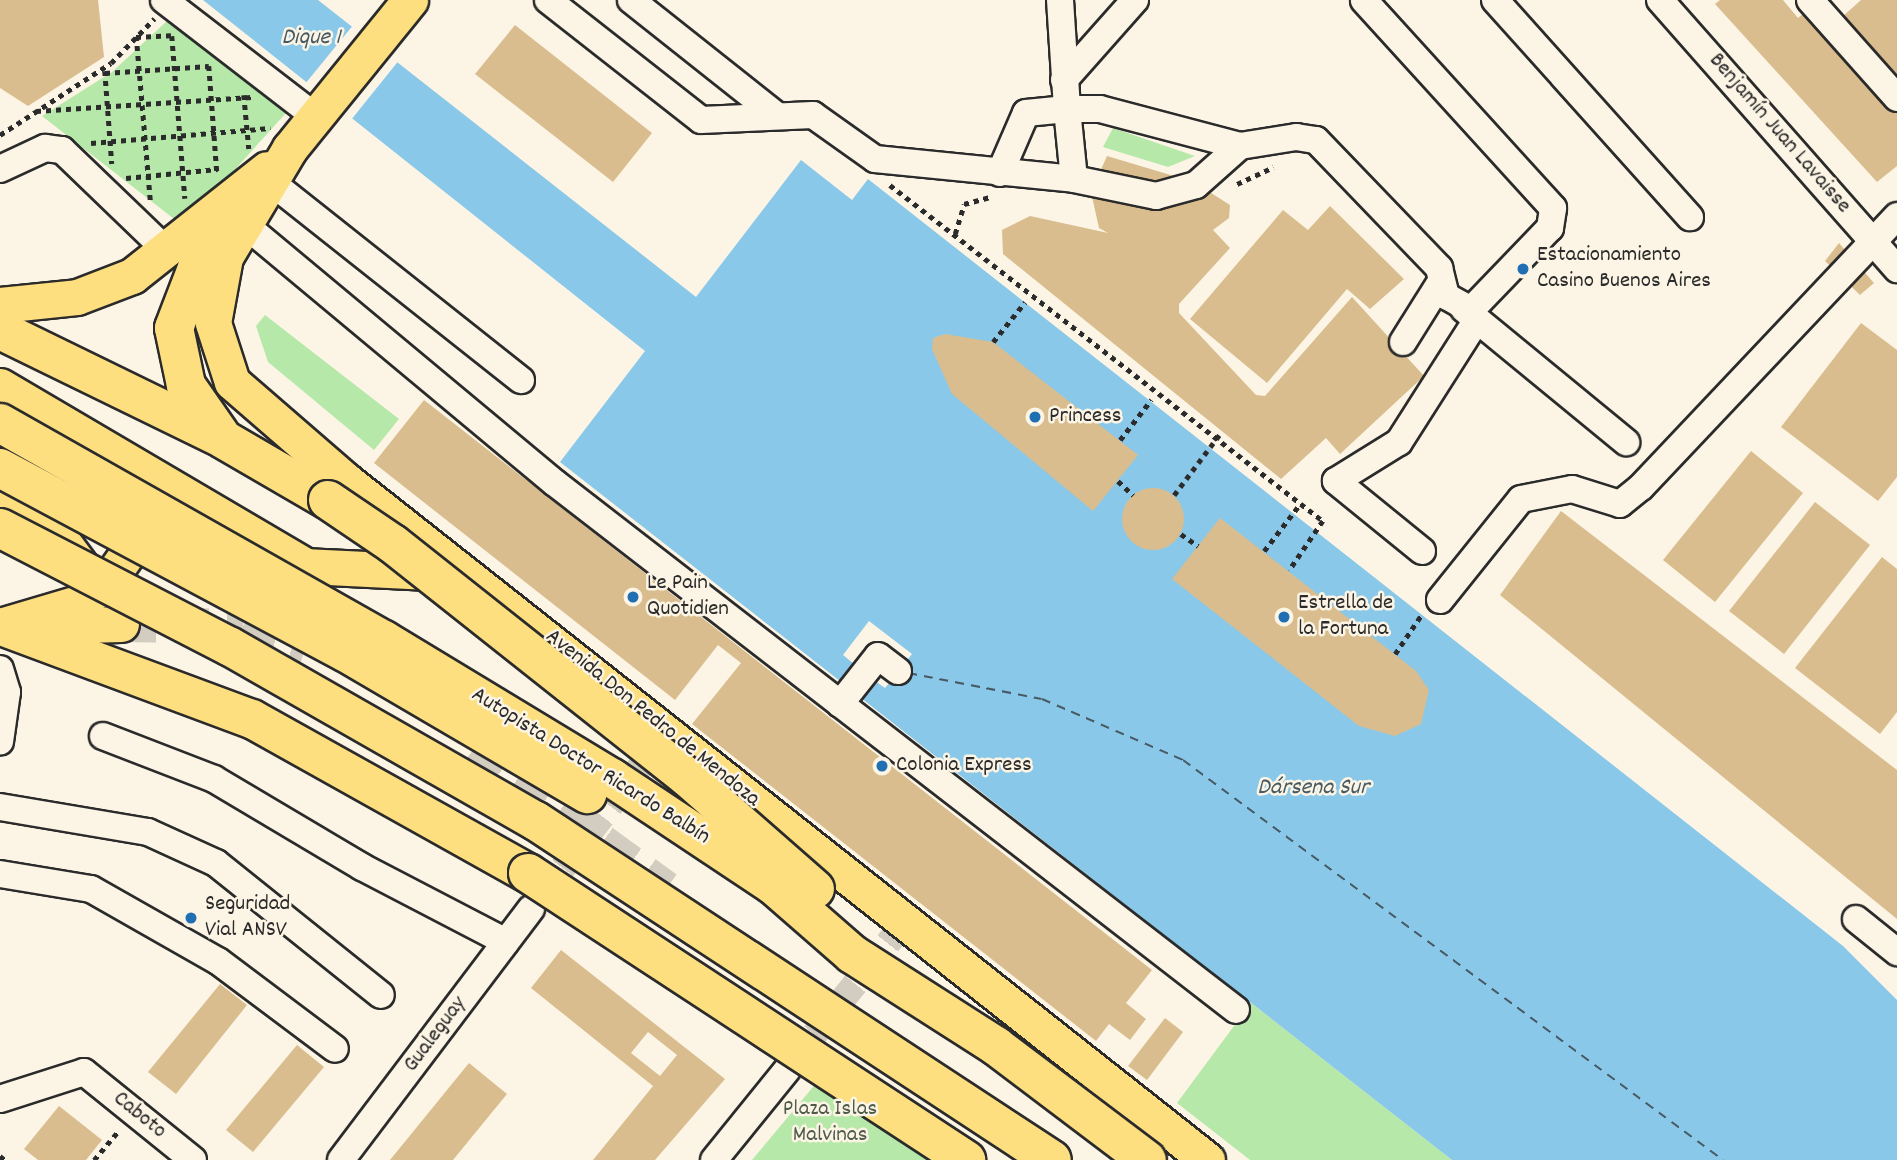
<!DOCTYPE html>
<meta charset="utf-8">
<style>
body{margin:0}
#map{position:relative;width:1897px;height:1160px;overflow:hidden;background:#fcf5e5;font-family:Dekko,sans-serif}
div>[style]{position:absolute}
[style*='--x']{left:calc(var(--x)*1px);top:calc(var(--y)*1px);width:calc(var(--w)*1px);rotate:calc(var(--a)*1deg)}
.green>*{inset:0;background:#b6e8a9}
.water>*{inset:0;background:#89c8e9}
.pier>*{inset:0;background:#fcf5e5}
.ferry>*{height:2px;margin-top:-1px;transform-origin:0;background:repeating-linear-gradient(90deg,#475a64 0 9px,transparent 0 16px)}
.building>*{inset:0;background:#d9bd8e}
.round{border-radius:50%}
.minor-tunnel>*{height:26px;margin-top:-13px;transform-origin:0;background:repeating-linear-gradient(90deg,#d2cdc0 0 26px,transparent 0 39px)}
.major-tunnel>*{height:35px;margin-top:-17.5px;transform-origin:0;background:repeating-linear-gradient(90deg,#d2cdc0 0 35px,transparent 0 53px)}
.path>*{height:4.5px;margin-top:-2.25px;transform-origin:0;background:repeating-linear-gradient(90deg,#2b2b2b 0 5px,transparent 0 10px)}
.roads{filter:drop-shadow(2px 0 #2b2b2b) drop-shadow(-2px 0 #2b2b2b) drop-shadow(0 2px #2b2b2b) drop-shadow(0 -2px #2b2b2b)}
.minor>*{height:26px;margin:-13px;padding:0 13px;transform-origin:13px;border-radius:13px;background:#fcf5e5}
.major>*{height:35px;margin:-17.5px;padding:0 17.5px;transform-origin:17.5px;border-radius:17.5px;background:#fedf80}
.highway>*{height:38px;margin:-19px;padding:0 19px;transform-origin:19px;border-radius:19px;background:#fedf80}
.path-bridge>*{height:4.5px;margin-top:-2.25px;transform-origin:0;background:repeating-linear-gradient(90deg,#2b2b2b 0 5px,transparent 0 10px)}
.bridges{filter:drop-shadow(2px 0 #2b2b2b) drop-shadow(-2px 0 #2b2b2b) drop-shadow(0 2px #2b2b2b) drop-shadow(0 -2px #2b2b2b)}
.highway-bridge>*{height:38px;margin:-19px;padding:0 19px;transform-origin:19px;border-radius:19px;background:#fedf80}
.dots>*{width:19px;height:19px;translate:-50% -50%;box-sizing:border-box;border:4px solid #fcf5e5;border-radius:50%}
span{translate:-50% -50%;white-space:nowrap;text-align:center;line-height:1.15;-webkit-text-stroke:5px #fcf5e5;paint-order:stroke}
.street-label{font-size:23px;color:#2b2b2b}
.poi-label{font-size:23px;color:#2b2b2b}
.left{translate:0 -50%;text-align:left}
.park-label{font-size:23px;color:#4e5a4a}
.water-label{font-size:24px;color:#475a64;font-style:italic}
</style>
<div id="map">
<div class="green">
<div style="clip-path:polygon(168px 20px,286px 113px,191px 218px,178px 222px,42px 116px,112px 72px)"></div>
<div style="clip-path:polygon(1113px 128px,1195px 156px,1168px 167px,1103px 147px)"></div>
<div style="clip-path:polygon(265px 315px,399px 419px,374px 450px,268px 362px,256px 326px)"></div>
<div style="clip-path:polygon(1251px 1003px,1452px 1160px,1250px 1160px,1177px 1103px)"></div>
<div style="clip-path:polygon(823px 1075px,954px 1160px,752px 1160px)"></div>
</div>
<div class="water">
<div style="clip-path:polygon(203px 0,318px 0,696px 297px,801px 160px,852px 200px,868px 179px,1843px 946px,1897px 1000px,1897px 1160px,1452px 1160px,861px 698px,875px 681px,885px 688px,912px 654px,869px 621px,843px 655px,854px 664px,840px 681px,560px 462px,645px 351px)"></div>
</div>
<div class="pier">
<div style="clip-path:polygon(354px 24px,400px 59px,351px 120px,305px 84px)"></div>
</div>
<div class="ferry">
<div style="--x:908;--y:673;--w:136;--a:11"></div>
<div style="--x:1042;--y:699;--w:154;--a:23.4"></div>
<div style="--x:1183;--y:760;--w:672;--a:36.53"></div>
</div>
<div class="building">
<div style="clip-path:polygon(0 0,98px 0,104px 57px,28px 106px,0 88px)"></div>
<div style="clip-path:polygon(1720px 0,1783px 0,1798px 18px,1813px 5px,1897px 101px,1897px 166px,1877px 182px,1715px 4px)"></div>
<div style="clip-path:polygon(1861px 0,1897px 0,1897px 79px,1842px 17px)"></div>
<div style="clip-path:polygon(515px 25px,652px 133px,613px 182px,475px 74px)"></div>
<div style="clip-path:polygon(1107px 156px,1194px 182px,1230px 205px,1229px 218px,1213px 230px,1230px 248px,1179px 304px,1179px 313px,1256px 395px,1265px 396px,1352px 297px,1424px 376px,1340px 454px,1326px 438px,1281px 479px,1003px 254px,1002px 230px,1030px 216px,1108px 233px,1099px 228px,1091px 192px)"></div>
<div style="clip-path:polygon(1330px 206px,1404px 279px,1370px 309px,1347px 289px,1267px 383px,1190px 319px,1283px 210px,1308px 230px)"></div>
<div style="clip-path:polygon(1839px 243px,1874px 283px,1860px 295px,1825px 261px)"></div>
<div style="clip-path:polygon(1861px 323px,1897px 350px,1897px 477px,1878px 501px,1781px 427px)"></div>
<div style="clip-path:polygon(945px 334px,993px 342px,1138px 455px,1093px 511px,952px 394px,932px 349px,933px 338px)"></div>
<div style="clip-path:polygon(424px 400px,1152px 970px,1126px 1003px,1146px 1019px,1130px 1040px,1109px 1024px,1096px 1041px,692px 724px,741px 663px,718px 645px,675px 700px,374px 463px)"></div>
<div style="clip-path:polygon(1751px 451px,1803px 493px,1715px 602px,1663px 560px)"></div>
<div class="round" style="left:1122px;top:488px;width:62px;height:62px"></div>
<div style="clip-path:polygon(1815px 502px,1870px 545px,1784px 654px,1729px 611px)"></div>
<div style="clip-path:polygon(1561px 511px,1897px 770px,1897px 919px,1500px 595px)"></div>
<div style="clip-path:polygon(1220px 518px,1416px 671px,1429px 690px,1421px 724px,1395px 736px,1359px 726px,1172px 579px)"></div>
<div style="clip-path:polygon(1882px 557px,1897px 569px,1897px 712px,1880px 734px,1795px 668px)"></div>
<div style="clip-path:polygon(evenodd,561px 950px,725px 1079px,655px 1160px,593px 1160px,653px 1086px,531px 988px,561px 950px,648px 1032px,677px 1055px,660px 1076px,631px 1053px,648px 1032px)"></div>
<div style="clip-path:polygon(220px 984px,247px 1005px,176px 1094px,148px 1072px)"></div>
<div style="clip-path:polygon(1165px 1018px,1183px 1032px,1147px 1080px,1128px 1066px)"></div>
<div style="clip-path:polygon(297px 1045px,324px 1067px,253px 1152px,226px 1130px)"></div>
<div style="clip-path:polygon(469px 1063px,507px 1094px,453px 1160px,390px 1160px)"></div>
<div style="clip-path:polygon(59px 1106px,102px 1140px,86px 1160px,38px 1160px,24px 1149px)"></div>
</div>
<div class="minor-tunnel">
<div style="--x:539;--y:899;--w:203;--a:-52.6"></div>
<div style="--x:790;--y:1065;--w:184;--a:-51.2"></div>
</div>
<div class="major-tunnel">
<div style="--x:121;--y:624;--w:122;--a:0.9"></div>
<div style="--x:243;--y:626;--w:66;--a:18.4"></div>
<div style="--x:474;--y:748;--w:238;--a:36.1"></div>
</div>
<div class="path">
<div style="--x:172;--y:36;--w:163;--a:85.4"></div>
<div style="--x:209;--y:66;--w:106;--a:85.7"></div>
<div style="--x:105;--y:71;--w:93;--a:85.7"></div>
<div style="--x:105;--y:73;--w:104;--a:-3.9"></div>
<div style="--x:244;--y:95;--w:54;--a:84.7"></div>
<div style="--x:36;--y:111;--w:216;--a:-3.7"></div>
<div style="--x:0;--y:135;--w:132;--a:-33"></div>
<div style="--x:111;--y:63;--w:62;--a:-45.7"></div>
<div style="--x:91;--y:143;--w:180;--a:-4.8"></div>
<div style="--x:126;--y:178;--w:92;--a:-5.6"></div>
<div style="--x:1237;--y:184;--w:40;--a:-25"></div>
<div style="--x:890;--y:185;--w:548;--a:37.81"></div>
<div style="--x:1323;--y:521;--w:60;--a:124.2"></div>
<div style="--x:150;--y:200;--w:164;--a:-94.9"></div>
<div style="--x:136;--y:37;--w:35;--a:-3"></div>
<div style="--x:955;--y:234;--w:31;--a:-73"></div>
<div style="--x:964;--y:204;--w:28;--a:-15"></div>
<div style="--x:993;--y:342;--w:51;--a:-51.3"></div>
<div style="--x:1120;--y:440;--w:51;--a:-52.2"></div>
<div style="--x:1118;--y:481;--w:21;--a:43"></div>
<div style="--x:1181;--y:534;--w:21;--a:35"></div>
<div style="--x:1264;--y:551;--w:59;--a:-52.5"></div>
<div style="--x:1395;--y:654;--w:48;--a:-56"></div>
<div style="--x:0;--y:1156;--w:6;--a:39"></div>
<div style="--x:94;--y:1160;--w:39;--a:-50"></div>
</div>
<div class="roads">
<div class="minor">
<div style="--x:164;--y:0;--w:192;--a:37.6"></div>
<div style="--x:548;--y:0;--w:194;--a:38.1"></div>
<div style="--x:701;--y:120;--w:112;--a:-2.6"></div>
<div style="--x:813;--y:115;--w:76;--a:35.4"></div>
<div style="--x:875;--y:159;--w:200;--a:5.7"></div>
<div style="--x:631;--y:0;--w:184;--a:38.4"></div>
<div style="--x:1060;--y:0;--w:109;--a:86.3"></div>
<div style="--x:1067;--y:109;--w:33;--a:0"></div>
<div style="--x:1100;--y:109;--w:145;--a:14.8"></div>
<div style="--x:1240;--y:146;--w:57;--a:-9.1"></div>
<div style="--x:1296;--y:137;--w:20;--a:9"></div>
<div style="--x:1316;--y:140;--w:178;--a:46.1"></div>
<div style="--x:1439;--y:268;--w:29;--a:76"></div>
<div style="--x:1446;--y:296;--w:29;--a:29"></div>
<div style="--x:1471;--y:310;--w:114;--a:-46.1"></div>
<div style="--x:1550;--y:228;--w:20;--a:-81"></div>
<div style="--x:1553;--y:208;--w:281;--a:-132.3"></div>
<div style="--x:1495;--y:0;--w:292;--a:48.1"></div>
<div style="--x:1660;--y:0;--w:359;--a:48.6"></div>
<div style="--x:1810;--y:0;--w:131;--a:48.4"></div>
<div style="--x:1064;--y:80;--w:107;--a:-48.4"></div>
<div style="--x:0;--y:169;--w:50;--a:-25"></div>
<div style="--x:45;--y:148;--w:17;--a:7"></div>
<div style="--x:62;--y:150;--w:147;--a:43.9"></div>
<div style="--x:1000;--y:173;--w:65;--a:-66.6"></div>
<div style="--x:1026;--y:113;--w:41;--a:-5.6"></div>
<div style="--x:1067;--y:109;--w:70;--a:84.3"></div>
<div style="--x:1074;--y:179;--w:84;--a:11.7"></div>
<div style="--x:1156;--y:196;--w:41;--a:-15.4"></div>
<div style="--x:1196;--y:185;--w:59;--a:-41.6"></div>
<div style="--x:271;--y:182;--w:319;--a:38.4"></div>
<div style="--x:244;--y:224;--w:405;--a:39.8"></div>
<div style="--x:555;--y:483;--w:861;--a:37.73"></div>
<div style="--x:1464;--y:309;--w:210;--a:39.4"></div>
<div style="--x:1403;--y:342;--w:70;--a:-57.9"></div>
<div style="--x:1422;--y:551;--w:111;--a:-140.9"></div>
<div style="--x:1336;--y:481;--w:74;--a:-31.8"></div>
<div style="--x:1399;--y:442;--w:143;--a:-57.5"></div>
<div style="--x:1440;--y:600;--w:129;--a:-51.3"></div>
<div style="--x:1521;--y:499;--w:52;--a:-11.1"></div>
<div style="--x:1572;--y:489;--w:50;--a:17.4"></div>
<div style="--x:1620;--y:504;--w:27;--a:-39"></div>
<div style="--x:1641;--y:487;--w:373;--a:-46.6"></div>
<div style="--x:0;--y:669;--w:24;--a:73"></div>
<div style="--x:7;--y:692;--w:50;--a:98"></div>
<div style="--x:840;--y:704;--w:61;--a:-51.6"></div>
<div style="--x:878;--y:656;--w:25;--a:37"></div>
<div style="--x:103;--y:736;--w:119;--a:21.2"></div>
<div style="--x:214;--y:779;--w:172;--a:30.7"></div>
<div style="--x:362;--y:867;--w:162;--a:27.5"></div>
<div style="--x:0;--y:807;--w:150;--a:9.6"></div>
<div style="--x:148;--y:832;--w:75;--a:24.5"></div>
<div style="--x:216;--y:863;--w:211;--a:38.7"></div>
<div style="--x:0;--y:874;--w:92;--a:9.4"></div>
<div style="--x:91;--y:889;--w:146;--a:29.6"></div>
<div style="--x:218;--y:961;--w:146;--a:36.9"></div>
<div style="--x:1856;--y:919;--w:53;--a:38.8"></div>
<div style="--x:0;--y:1099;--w:88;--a:-17.8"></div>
<div style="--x:84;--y:1072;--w:140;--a:38.9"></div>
<div style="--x:341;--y:1160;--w:315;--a:-52.9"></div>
<div style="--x:714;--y:1160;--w:116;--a:-51"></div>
</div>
<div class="major">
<div style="--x:410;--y:0;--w:191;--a:129"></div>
<div style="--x:290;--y:148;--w:127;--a:120.8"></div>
<div style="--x:225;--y:257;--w:67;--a:100.3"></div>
<div style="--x:213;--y:323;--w:62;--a:72.1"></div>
<div style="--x:232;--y:382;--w:150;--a:40.9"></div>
<div style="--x:345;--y:480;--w:1098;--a:38.27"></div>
<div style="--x:0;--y:305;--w:77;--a:-5.9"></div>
<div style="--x:77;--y:297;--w:59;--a:-20.9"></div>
<div style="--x:132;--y:276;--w:172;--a:-38.4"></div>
<div style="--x:0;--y:386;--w:354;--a:30.5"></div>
<div style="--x:305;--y:566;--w:142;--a:2.8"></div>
<div style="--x:0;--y:626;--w:81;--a:-16.4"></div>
<div style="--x:78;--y:603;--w:34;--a:-34"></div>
<div style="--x:106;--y:584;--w:40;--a:-55.1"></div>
<div style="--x:129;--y:551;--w:40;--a:-78"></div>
<div style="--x:42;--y:626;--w:79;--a:-1.5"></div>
</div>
<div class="highway">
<div style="--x:0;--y:330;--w:248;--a:26"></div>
<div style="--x:223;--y:439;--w:121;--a:30.2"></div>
<div style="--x:220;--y:434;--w:60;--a:-124.8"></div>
<div style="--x:186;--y:385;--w:58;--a:-101.9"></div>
<div style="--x:174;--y:328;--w:64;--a:-69"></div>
<div style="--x:197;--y:268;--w:64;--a:-43.1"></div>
<div style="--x:0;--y:506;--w:63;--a:27.4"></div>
<div style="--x:56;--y:535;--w:44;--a:53.4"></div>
<div style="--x:4;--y:627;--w:265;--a:20.4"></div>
<div style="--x:252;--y:719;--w:316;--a:29.2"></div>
</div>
</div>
<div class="path-bridge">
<div style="--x:1174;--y:495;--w:80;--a:-53.1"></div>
</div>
<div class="bridges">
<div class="highway-bridge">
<div style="--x:0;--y:423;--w:441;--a:29.5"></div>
<div style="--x:384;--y:640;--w:267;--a:31.2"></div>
<div style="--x:612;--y:778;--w:193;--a:33.6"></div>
<div style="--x:773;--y:885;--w:105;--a:41.1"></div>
<div style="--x:852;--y:954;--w:171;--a:32.6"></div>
<div style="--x:996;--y:1046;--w:189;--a:37.1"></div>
<div style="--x:0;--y:468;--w:391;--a:28.1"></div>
<div style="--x:345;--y:652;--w:281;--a:30.4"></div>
<div style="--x:328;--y:500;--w:78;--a:34.1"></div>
<div style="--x:393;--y:544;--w:375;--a:38.4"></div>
<div style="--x:687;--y:777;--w:170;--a:41.2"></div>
<div style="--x:0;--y:528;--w:258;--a:27.3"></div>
<div style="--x:229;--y:646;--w:353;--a:29.7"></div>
<div style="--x:536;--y:821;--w:617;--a:33.3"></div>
<div style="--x:528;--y:873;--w:524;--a:33.23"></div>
</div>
</div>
<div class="dots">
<div style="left:1523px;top:269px;background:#1f6fb2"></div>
<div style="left:1035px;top:417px;background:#1f6fb2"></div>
<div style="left:633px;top:597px;background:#1f6fb2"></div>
<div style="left:1284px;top:617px;background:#1f6fb2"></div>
<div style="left:882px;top:766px;background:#1f6fb2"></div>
<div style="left:191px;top:918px;background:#1f6fb2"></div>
</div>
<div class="street-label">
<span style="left:1779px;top:134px;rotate:49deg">Benjamín Juan Lavaisse</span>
<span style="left:652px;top:719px;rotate:39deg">Avenida Don Pedro de Mendoza</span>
<span style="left:590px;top:767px;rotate:32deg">Autopista Doctor Ricardo Balbín</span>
<span style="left:436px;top:1035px;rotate:-53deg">Gualeguay</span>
<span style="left:139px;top:1116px;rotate:39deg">Caboto</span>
</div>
<div class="poi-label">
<span class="left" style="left:1537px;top:269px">Estacionamiento<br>Casino Buenos Aires</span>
<span class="left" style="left:1049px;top:417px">Princess</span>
<span class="left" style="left:647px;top:597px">Le Pain<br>Quotidien</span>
<span class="left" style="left:1298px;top:617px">Estrella de<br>la Fortuna</span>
<span class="left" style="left:896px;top:766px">Colonia Express</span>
<span class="left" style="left:205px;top:918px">Seguridad<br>Vial ANSV</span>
</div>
<div class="park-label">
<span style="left:830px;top:1123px">Plaza Islas<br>Malvinas</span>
</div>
<div class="water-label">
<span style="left:311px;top:39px">Dique 1</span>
<span style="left:1313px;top:789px">Dársena Sur</span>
</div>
</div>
